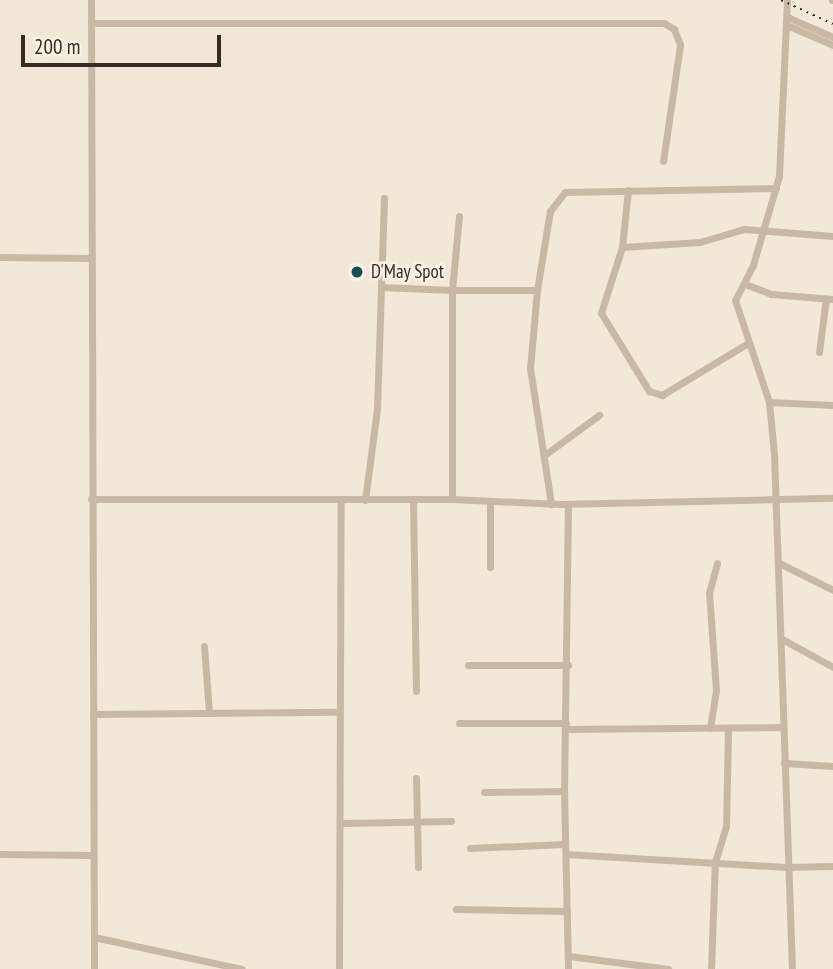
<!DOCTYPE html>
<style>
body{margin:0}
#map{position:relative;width:833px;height:969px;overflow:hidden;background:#f1e8d8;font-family:"PT Sans Narrow",sans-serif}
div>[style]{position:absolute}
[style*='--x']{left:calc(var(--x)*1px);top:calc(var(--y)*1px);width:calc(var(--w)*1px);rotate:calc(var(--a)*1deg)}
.minor>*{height:7px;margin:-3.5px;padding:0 3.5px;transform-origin:3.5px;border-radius:3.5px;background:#c9b9a4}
.rail>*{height:2px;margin-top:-1px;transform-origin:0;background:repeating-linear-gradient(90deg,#352c26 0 2px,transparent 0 7px)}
.dots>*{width:19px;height:19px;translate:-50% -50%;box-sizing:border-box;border:4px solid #f9f2e4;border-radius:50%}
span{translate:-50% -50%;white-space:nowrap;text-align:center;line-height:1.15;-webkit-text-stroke:5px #f9f2e4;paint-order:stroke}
.poi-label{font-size:19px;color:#352c26}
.left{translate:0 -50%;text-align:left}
.scale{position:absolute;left:21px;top:35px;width:200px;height:32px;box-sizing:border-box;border:4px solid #352c26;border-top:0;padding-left:9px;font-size:21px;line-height:24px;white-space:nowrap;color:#352c26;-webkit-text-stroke:5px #f9f2e4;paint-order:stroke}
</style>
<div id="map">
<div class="minor">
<div style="--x:91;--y:0;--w:969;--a:89.82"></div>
<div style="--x:787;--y:0;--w:176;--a:92.6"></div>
<div style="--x:779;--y:176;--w:93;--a:106.3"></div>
<div style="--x:753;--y:265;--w:39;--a:117"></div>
<div style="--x:735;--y:300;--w:108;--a:71.6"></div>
<div style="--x:769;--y:402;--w:52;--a:84.5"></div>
<div style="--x:774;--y:454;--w:515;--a:88"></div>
<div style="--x:832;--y:0;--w:1;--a:0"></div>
<div style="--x:787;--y:17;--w:50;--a:23.5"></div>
<div style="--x:91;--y:23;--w:573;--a:0"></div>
<div style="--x:664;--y:23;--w:12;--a:31"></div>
<div style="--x:674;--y:29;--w:17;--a:69"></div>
<div style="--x:680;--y:45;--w:117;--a:98.3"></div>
<div style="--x:789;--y:26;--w:48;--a:23.4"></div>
<div style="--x:628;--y:190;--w:57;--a:96"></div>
<div style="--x:622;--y:247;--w:69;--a:107.7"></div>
<div style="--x:601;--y:313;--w:92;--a:58.4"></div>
<div style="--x:649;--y:391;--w:14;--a:17"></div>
<div style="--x:662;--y:395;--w:100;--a:-31.2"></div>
<div style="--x:459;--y:216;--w:74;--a:95.4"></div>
<div style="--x:452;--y:290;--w:85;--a:0"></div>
<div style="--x:537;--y:290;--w:78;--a:95.1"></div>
<div style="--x:530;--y:368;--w:138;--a:81.2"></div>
<div style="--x:622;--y:247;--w:78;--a:-3.7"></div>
<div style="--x:700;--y:242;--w:46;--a:-16.5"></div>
<div style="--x:744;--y:229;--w:89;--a:4.5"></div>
<div style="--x:0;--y:257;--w:90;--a:0.6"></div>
<div style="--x:745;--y:284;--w:28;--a:21"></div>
<div style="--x:771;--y:294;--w:62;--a:4.6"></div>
<div style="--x:381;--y:287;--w:71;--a:2.4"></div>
<div style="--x:452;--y:290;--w:209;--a:90"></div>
<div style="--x:537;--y:290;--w:80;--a:-80.7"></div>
<div style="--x:550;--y:211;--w:24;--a:-52"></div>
<div style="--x:565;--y:192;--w:211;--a:-1.1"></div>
<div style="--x:819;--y:352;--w:54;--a:-82.6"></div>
<div style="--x:769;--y:402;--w:64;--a:2.7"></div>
<div style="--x:546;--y:454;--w:66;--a:-36.3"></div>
<div style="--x:91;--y:499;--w:361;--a:0"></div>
<div style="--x:452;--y:499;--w:108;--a:2.7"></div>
<div style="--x:560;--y:504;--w:273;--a:-1.3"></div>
<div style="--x:365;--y:500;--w:92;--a:-82.5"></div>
<div style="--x:377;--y:409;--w:211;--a:-88.1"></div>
<div style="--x:413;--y:500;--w:191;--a:89.1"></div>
<div style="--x:568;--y:504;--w:287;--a:90.8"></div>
<div style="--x:564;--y:791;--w:178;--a:88.7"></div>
<div style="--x:781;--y:564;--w:58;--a:26.6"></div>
<div style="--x:490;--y:567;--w:65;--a:-90"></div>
<div style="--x:782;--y:639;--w:58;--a:28.8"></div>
<div style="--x:204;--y:646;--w:67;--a:85.7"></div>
<div style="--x:468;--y:665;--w:100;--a:0"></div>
<div style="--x:93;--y:714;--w:244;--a:-0.5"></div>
<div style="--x:459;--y:723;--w:107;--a:0"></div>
<div style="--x:710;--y:728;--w:38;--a:-81"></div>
<div style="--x:716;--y:690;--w:97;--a:-94.1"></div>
<div style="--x:709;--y:593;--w:31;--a:-75"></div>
<div style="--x:566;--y:729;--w:217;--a:-0.5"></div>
<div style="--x:784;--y:763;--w:49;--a:3.5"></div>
<div style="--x:416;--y:778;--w:89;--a:88.7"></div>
<div style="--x:484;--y:792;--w:80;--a:-0.7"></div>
<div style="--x:342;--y:823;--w:109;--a:-1.1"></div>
<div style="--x:470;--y:848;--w:95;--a:-2.4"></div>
<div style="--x:0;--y:854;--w:93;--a:0.6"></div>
<div style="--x:566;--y:854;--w:221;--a:3.4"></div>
<div style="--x:787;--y:867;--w:46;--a:-1.2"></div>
<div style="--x:456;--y:909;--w:111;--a:1"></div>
<div style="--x:94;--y:937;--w:151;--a:12.2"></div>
<div style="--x:569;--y:956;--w:100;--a:7.5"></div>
<div style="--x:339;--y:969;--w:469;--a:-89.8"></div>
<div style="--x:711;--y:969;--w:107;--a:-87.9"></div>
<div style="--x:715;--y:862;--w:37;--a:-73"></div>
<div style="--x:726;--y:827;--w:99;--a:-88.8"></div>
</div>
<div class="rail">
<div style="--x:781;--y:0;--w:57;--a:24.8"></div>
</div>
<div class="dots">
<div style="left:357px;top:272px;background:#1b4c56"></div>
</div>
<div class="poi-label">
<span class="left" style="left:371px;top:272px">D'May Spot</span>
</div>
<div class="scale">200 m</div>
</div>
